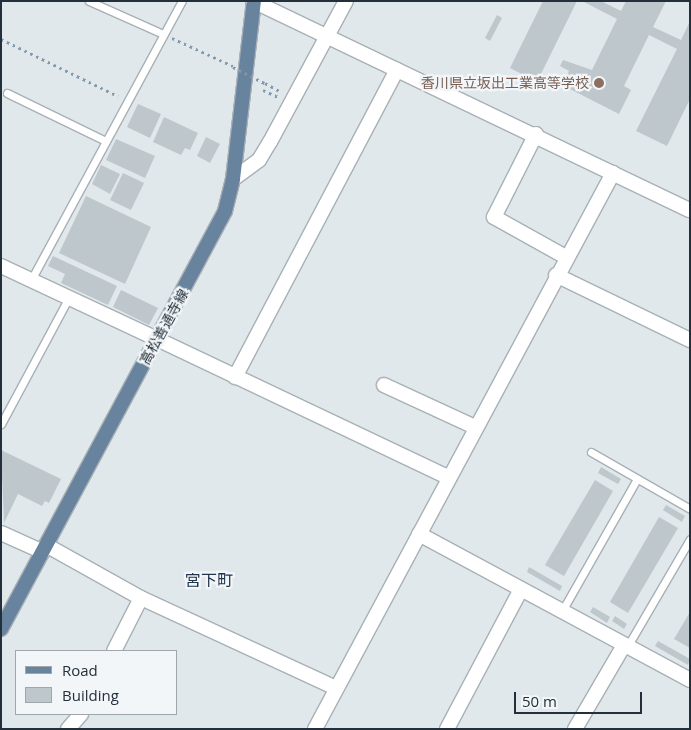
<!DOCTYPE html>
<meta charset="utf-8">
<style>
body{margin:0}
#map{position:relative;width:691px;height:730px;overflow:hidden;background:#e1e8eb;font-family:"Open Sans","Noto Sans JP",sans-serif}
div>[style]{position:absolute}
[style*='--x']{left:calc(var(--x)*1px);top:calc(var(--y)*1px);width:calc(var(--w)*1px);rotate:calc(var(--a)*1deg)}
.building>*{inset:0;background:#bec7cc}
.path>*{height:3px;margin-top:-1.5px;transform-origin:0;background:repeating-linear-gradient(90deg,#839aad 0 2.5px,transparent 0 6.5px)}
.roads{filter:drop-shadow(1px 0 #a8b0b6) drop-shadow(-1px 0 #a8b0b6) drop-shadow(0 1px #a8b0b6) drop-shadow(0 -1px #a8b0b6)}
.service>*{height:7px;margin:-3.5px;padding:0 3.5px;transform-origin:3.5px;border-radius:3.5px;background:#fff}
.minor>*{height:14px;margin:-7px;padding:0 7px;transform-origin:7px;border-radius:7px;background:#fff}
.tertiary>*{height:14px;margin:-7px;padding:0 7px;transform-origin:7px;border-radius:7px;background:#fff}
.primary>*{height:14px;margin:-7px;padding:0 7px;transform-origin:7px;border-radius:7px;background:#68839e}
.path-bridge>*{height:3px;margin-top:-1.5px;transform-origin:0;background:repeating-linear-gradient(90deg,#839aad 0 2.5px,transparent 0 6.5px)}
.dots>*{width:14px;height:14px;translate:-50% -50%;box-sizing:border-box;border:2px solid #f2f6f8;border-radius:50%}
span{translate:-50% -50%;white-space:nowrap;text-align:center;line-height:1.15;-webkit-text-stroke:4.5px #f2f6f8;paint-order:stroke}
.education-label{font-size:14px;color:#785e54}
.right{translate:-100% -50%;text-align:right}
.street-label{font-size:14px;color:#232f3b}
.quarter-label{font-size:16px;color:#20354c}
.frame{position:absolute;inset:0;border:2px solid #232f3b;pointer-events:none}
.legend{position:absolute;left:15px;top:650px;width:162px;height:65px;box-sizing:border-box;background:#f2f6f8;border:1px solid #9fa6ac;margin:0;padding:6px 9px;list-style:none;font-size:15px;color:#232f3b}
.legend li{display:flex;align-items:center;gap:10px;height:25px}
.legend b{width:25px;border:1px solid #9fa6ac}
.scale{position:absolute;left:514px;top:692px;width:128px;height:22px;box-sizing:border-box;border:2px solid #232f3b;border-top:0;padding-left:6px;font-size:15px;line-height:18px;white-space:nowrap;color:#232f3b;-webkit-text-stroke:4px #f2f6f8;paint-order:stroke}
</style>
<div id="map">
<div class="building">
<div style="clip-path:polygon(543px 1px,577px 1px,537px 82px,510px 68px)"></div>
<div style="clip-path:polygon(582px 1px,601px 1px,621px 11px,626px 1px,666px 1px,653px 27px,681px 40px,690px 21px,690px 99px,667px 146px,636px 131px,677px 49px,649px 35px,624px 86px,631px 90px,619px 114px,562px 85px,569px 71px,560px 66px,563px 60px,592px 70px,617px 19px)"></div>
<div style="clip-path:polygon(497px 15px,502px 18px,490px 41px,485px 38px)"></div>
<div style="clip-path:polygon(138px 104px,161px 114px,150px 138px,127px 127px)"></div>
<div style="clip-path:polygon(164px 117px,198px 133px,190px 150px,185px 148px,181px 155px,153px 142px)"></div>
<div style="clip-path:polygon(206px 137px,220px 144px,210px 163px,197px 156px)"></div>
<div style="clip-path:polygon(116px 139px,155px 156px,145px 178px,106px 160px)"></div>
<div style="clip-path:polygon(101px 165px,120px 174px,110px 194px,92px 184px)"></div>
<div style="clip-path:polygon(123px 173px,144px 183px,131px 210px,110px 200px)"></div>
<div style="clip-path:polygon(86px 196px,151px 227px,125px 284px,59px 253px)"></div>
<div style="clip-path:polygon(53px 256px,117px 286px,108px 305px,61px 283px,65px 274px,48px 266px)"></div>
<div style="clip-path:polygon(121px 290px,158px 308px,149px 325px,113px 307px)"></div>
<div style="clip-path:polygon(1px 450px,61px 479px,49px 503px,45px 501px,42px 506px,18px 494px,4px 523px)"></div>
<div style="clip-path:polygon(601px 467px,621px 479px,618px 484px,598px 473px)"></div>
<div style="clip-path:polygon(595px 480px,613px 491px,564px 576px,545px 565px)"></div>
<div style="clip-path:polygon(666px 505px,685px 516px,682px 522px,663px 510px)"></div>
<div style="clip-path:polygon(659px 517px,678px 528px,628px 613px,610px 602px)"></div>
<div style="clip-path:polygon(529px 567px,562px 586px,560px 591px,527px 572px)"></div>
<div style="clip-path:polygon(593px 607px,610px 617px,607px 623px,590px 612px)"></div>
<div style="clip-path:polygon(690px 612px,690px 648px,674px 639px)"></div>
<div style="clip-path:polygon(615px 616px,627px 624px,624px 629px,612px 621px)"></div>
<div style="clip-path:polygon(658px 641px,690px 659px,688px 665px,655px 646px)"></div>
</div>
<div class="path">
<div style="--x:172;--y:38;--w:67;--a:24.7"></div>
<div style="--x:1;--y:39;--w:130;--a:26"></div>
<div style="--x:265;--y:83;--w:18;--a:29"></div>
<div style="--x:263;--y:90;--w:17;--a:25"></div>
</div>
<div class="roads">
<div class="service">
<div style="--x:89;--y:1;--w:81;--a:24"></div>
<div style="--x:7;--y:93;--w:110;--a:25.9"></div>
<div style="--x:31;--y:280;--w:317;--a:-61.6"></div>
<div style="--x:1;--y:424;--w:144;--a:-61.8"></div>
<div style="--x:591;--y:452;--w:114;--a:29.9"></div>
<div style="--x:562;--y:611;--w:152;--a:-60.4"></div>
<div style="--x:627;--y:647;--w:125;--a:-59.7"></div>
</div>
<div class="minor">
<div style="--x:253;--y:1;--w:484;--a:25.6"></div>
<div style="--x:536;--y:134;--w:93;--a:116.8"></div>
<div style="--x:494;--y:217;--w:82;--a:29.1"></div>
<div style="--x:233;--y:179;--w:32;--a:-36"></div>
<div style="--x:259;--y:160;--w:21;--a:-59"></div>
<div style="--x:270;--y:142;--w:160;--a:-61.7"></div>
<div style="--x:556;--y:275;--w:149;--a:25.9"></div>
<div style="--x:157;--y:339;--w:322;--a:25.4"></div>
<div style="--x:235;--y:377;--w:347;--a:-62.2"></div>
<div style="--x:384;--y:385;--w:100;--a:24.8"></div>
<div style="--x:1;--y:533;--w:46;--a:24.3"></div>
<div style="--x:419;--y:534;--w:308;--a:28.3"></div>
<div style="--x:46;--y:545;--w:109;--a:29.2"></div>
<div style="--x:141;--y:598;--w:215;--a:24.8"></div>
<div style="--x:114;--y:651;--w:59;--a:-63"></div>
<div style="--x:68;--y:729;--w:20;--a:-49"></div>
<div style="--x:315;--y:729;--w:631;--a:-61.81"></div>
<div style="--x:447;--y:729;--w:158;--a:-62.1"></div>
<div style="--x:575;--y:729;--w:97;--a:-59.7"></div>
</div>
<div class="tertiary">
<div style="--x:1;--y:266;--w:172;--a:25.1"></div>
</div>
<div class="primary">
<div style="--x:1;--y:629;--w:474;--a:-61.8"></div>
<div style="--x:225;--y:211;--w:33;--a:-76"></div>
<div style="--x:233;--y:179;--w:179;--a:-83.3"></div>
</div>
</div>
<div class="path-bridge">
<div style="--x:233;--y:67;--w:36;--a:27"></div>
</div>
<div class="dots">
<div style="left:599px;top:83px;background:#8d6e63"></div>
</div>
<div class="education-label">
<span class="right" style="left:589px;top:83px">香川県立坂出工業高等学校</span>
</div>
<div class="street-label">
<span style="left:164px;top:327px;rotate:-61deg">高松善通寺線</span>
</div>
<div class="quarter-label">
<span style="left:209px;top:580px">宮下町</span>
</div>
<div class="frame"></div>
<ul class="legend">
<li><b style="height:6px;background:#68839e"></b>Road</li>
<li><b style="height:14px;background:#bec7cc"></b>Building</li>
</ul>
<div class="scale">50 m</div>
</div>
